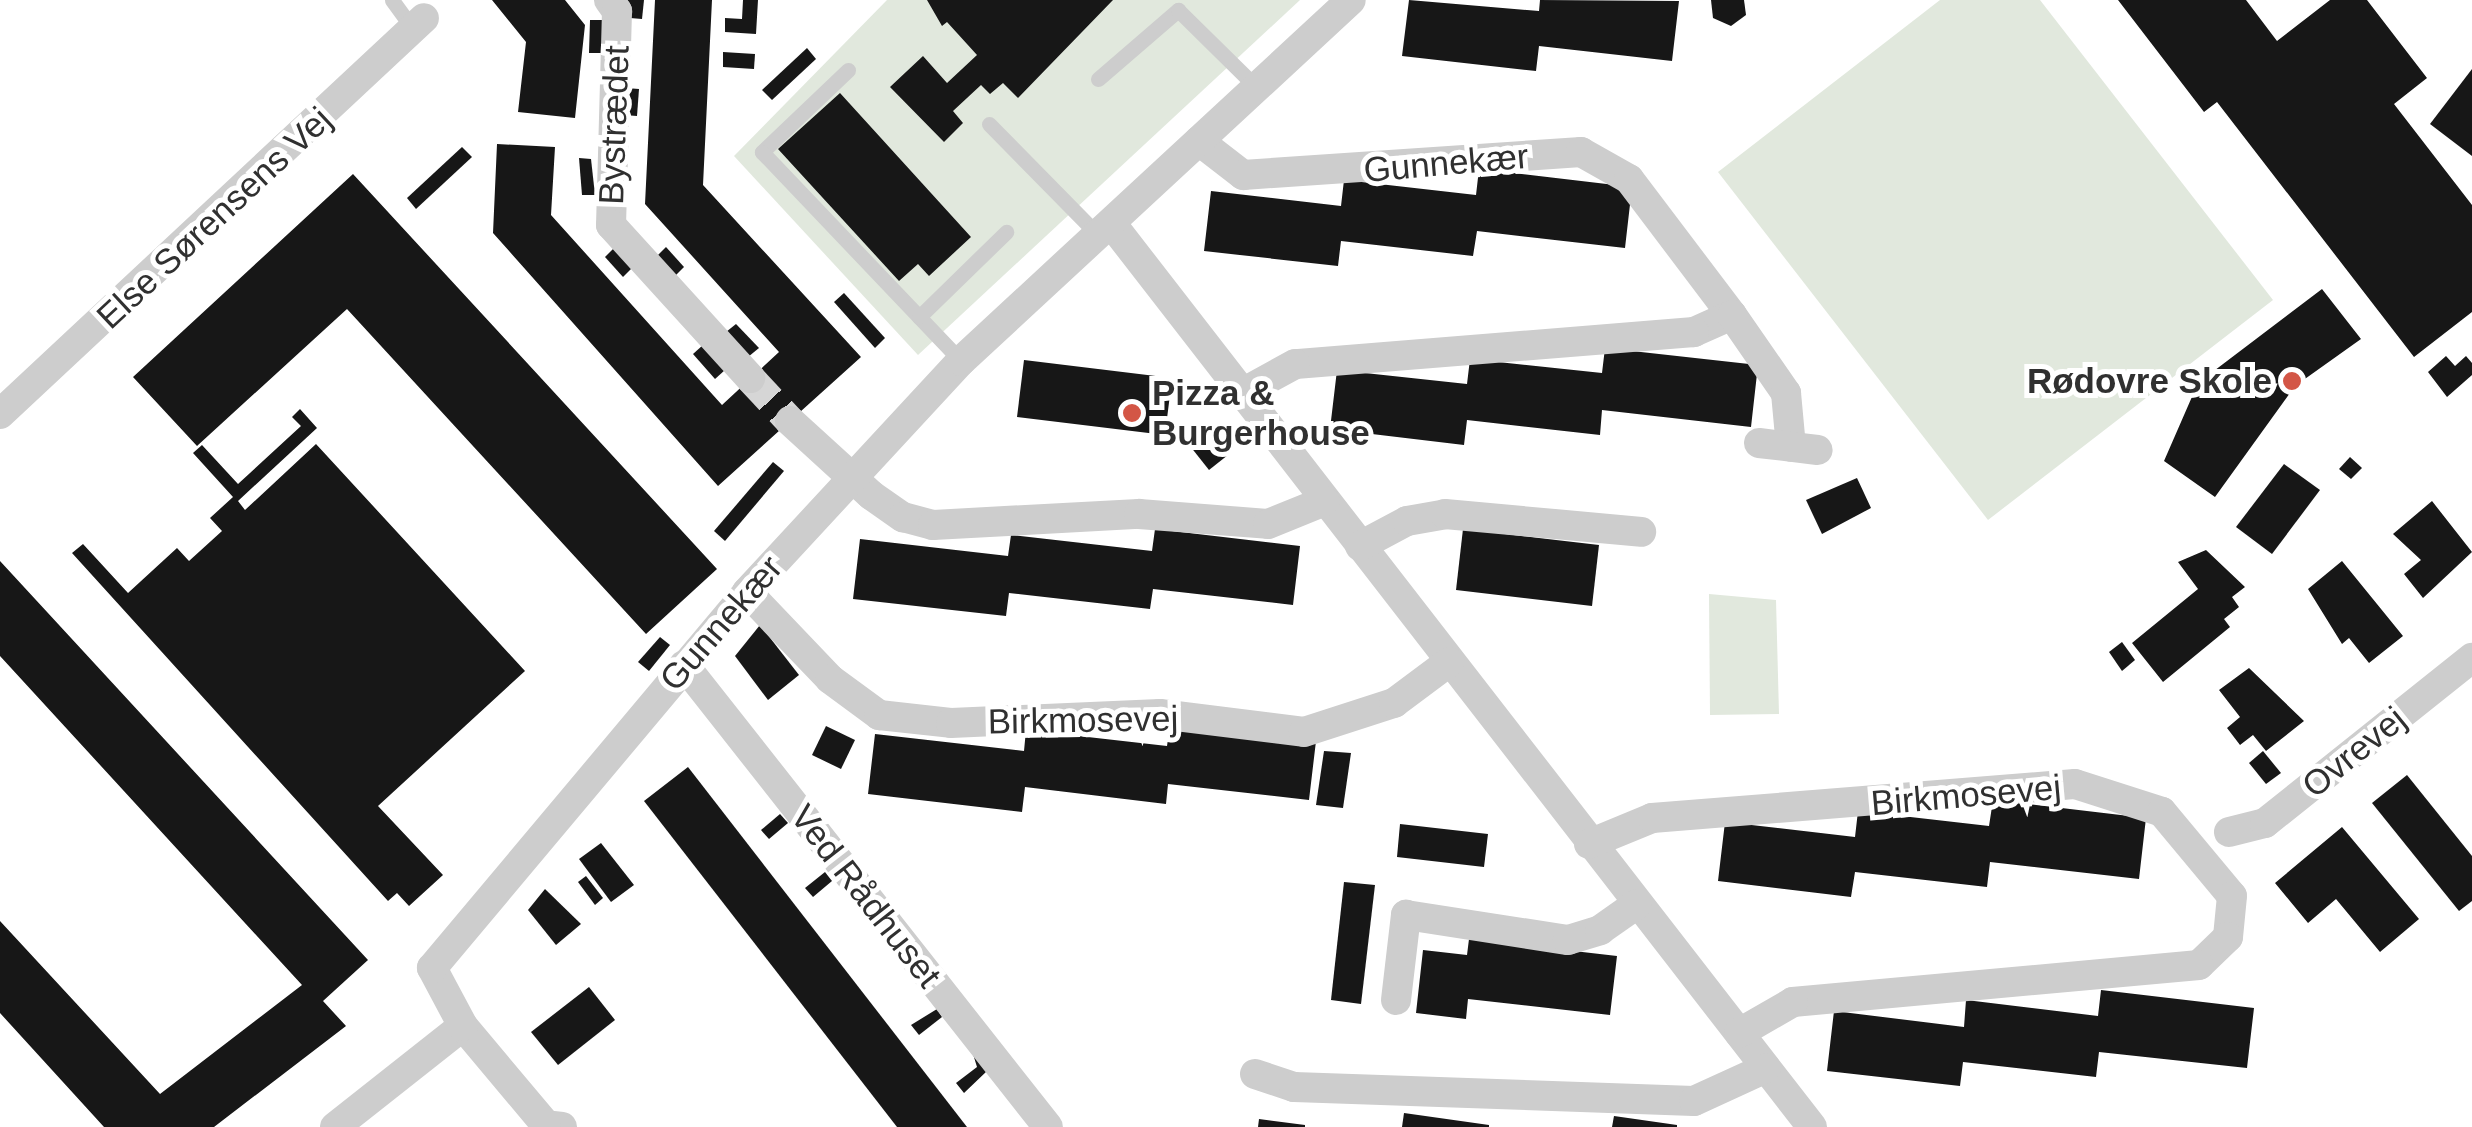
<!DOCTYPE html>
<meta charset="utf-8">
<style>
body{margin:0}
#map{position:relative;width:2472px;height:1127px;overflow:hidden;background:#fff;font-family:Arial,sans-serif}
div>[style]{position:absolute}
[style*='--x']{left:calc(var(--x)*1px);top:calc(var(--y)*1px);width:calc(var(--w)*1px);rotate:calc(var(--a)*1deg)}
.green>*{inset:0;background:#e1e8dd}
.building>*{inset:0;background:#171717}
.street-tunnel>*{height:30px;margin-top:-15px;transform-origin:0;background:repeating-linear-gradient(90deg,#d6d6d6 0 30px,transparent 0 45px)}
.lane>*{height:15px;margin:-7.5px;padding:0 7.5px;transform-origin:7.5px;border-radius:7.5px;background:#cdcdcd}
.street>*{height:30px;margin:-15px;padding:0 15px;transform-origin:15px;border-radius:15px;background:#cdcdcd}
.dots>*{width:28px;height:28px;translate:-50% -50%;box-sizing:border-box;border:5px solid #fff;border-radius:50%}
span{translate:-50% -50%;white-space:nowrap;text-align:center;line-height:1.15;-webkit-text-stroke:10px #fff;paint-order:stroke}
.street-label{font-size:35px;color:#303030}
.poi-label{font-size:35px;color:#303030;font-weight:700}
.right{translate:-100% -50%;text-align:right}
.left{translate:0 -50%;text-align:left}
</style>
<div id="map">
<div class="green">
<div style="clip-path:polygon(887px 0,1300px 0,918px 355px,734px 156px)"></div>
<div style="clip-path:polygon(1940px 0,2040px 0,2273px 300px,1988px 520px,1718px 172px)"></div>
<div style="clip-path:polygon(1709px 594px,1776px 600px,1779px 714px,1710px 715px)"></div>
</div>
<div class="building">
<div style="clip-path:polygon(492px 0,565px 0,585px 25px,575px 118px,518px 112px,526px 42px)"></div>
<div style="clip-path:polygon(625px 0,644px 0,642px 19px,630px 18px)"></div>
<div style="clip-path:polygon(655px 0,712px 0,703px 185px,861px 357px,718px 486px,493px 233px,497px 144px,555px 147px,551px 215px,722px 405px,779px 352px,645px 204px)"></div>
<div style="clip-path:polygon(743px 0,758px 0,756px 34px,725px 32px,725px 18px,742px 19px)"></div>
<div style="clip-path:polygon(927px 0,1113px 0,1018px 98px,1003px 83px,990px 94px,981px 85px,953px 111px,963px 123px,944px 142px,890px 87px,923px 56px,947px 83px,977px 55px,947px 22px,942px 26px)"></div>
<div style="clip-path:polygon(1409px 0,1539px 11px,1540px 0,1679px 1px,1672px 61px,1539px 46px,1536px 71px,1402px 56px)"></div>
<div style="clip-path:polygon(1711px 0,1744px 0,1746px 15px,1731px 26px,1713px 18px)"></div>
<div style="clip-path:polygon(2118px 0,2246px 0,2277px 41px,2330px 0,2367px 0,2427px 78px,2394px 104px,2472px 205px,2472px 312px,2414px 357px,2217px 102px,2204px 112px)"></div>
<div style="clip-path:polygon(590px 20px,603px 20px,602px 53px,589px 53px)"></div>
<div style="clip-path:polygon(807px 48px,816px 59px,772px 100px,762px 90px)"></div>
<div style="clip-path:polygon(723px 52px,755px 54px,754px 69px,723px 67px)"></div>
<div style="clip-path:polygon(2472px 69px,2472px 156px,2430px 124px)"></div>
<div style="clip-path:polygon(626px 88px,639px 89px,637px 116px,624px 115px)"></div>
<div style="clip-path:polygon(840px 93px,971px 237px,929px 276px,918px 264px,899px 281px,778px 149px)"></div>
<div style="clip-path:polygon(462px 147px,472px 157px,416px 209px,407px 198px)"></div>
<div style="clip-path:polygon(579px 158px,591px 159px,595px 195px,582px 195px)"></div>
<div style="clip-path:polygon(1479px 169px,1632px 187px,1625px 248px,1477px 231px,1473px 256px,1341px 241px,1338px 266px,1204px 251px,1211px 191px,1341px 206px,1344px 180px,1476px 195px)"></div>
<div style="clip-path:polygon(353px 174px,717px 569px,646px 634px,347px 309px,197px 446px,133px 377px)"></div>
<div style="clip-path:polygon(666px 247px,684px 267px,675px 276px,657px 256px)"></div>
<div style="clip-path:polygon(614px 248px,632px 268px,623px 277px,605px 257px)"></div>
<div style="clip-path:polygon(2322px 289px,2361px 339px,2295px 386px,2215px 497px,2164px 461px,2198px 383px)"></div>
<div style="clip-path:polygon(844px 293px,885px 338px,875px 348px,834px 302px)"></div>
<div style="clip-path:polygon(736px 324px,759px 348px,748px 357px,726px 332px)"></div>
<div style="clip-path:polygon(703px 345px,725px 370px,715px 379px,693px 354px)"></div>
<div style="clip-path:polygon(1605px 348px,1758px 365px,1751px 427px,1602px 410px,1600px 435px,1467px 420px,1464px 445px,1330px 429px,1337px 370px,1467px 384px,1470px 359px,1602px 373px)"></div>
<div style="clip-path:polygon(2446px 356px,2455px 366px,2466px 356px,2472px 363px,2472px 375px,2447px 397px,2428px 372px)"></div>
<div style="clip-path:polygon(1024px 360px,1172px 378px,1165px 435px,1017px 417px)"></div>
<div style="clip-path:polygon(300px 409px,317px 428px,238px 501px,245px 510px,316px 444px,525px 671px,378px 806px,443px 875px,409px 906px,397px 893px,388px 901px,72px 553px,83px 544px,128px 593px,177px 548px,189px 561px,222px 531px,210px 518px,233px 497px,193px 453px,202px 445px,238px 484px,301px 426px,292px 417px)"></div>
<div style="clip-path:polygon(1214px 427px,1233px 451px,1209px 470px,1190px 446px)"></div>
<div style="clip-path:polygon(2350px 457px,2362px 468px,2351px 479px,2339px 469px)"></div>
<div style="clip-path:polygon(773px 462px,784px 471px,725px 541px,714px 531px)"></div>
<div style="clip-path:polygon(2284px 464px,2320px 490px,2272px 554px,2236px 527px)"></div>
<div style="clip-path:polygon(1857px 478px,1871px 508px,1822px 534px,1806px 500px)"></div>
<div style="clip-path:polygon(2432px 501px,2472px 552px,2423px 598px,2404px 574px,2421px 560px,2393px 534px)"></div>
<div style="clip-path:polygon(1155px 529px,1300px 546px,1293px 605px,1153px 589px,1150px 609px,1009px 593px,1006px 616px,853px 599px,860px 539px,1008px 556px,1011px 535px,1152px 551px)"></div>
<div style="clip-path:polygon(1463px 529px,1599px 545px,1592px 606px,1456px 590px)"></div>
<div style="clip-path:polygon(2206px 550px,2245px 587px,2232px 597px,2239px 607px,2224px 619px,2230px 627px,2163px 682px,2132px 643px,2198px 589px,2178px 562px)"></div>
<div style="clip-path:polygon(0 561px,368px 960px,323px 1001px,346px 1026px,214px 1127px,104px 1127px,0 1013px,0 921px,160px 1094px,302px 985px,0 656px)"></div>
<div style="clip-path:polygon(2342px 561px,2403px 636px,2369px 663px,2349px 638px,2342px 644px,2308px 589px)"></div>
<div style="clip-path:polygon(760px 625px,799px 675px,768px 700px,735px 656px)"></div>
<div style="clip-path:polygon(660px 637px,670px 645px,649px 671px,638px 662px)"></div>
<div style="clip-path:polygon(2122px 642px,2135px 660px,2122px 671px,2109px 652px)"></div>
<div style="clip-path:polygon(2249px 668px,2304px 721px,2266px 751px,2253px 735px,2240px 745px,2227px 728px,2240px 717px,2219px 690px)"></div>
<div style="clip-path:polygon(1170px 725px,1316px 741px,1309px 800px,1168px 784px,1166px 804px,1025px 787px,1022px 812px,868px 794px,875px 734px,1024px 751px,1026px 730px,1167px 746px)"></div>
<div style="clip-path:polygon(826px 726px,855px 740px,841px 769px,812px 755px)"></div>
<div style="clip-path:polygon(1324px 751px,1351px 753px,1343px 808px,1316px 805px)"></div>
<div style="clip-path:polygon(2263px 751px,2281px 773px,2266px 784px,2249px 763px)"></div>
<div style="clip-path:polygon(688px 767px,967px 1127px,897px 1127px,644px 801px)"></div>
<div style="clip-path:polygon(2407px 775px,2472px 856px,2472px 901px,2459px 911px,2372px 803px)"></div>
<div style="clip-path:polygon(1993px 800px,2146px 818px,2139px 879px,1990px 862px,1987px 887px,1855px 872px,1851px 897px,1718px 881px,1725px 822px,1855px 837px,1858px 811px,1989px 826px)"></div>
<div style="clip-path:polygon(780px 814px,788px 823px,769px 839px,761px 830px)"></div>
<div style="clip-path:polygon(1400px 824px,1488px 834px,1484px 867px,1397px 857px)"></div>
<div style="clip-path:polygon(2342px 827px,2419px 919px,2380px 952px,2336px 899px,2308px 923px,2275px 883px)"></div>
<div style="clip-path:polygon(601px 843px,634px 885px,611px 902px,579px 859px)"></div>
<div style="clip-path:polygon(825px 872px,832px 881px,813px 897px,805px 888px)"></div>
<div style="clip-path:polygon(586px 876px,603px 898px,595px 905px,578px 882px)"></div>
<div style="clip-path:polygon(1344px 882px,1375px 885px,1361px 1004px,1331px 1000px)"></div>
<div style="clip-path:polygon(545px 889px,581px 924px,556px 945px,528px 910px)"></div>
<div style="clip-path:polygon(1469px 939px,1617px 956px,1610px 1015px,1468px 999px,1466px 1019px,1416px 1013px,1423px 950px,1467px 955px)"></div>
<div style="clip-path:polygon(589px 987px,615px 1020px,558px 1065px,531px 1032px)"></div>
<div style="clip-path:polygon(2101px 990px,2254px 1008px,2247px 1068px,2099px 1052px,2096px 1077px,1963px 1062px,1960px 1086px,1827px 1071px,1834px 1011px,1964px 1027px,1966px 1000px,2098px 1016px)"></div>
<div style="clip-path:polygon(937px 1009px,942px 1017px,919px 1035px,911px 1025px)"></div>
<div style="clip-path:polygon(973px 1054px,987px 1071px,964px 1093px,956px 1083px,977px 1067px)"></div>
<div style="clip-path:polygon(1404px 1113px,1489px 1125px,1489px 1127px,1402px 1127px)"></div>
<div style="clip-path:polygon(1614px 1116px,1677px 1125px,1677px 1127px,1612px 1127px)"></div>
<div style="clip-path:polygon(1259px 1119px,1305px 1125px,1305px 1127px,1258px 1127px)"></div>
</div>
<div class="street-tunnel">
<div style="--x:750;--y:378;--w:59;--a:47.1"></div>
</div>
<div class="lane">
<div style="--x:392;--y:0;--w:36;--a:54"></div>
<div style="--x:848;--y:70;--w:119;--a:136.4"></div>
<div style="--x:762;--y:152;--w:289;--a:46.4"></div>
<div style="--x:1098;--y:79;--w:106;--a:-40.8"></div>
<div style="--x:1178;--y:10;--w:111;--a:44.6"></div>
<div style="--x:989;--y:124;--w:156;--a:45.5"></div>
<div style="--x:919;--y:317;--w:122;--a:-44.3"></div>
</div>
<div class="street">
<div style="--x:609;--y:0;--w:14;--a:54"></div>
<div style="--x:617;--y:11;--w:214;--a:91.6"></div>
<div style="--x:611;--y:225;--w:207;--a:47.7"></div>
<div style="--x:1199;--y:141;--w:56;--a:37.7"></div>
<div style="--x:1243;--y:175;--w:339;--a:-3.9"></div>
<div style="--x:1581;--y:152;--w:55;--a:29.4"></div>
<div style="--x:1629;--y:179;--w:171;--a:52.9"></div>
<div style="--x:1732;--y:315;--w:42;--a:155.9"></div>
<div style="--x:1694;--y:332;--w:400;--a:175.4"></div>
<div style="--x:1295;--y:364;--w:60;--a:151.3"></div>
<div style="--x:1111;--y:223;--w:1144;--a:52.21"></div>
<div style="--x:1732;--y:315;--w:95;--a:55.3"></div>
<div style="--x:1786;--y:393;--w:54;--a:84.7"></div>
<div style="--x:0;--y:414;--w:580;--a:-43.04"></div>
<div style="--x:790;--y:421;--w:110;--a:42.4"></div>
<div style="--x:871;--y:495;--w:39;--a:35"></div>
<div style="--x:903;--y:517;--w:31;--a:15"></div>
<div style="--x:933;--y:525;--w:206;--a:-3.1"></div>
<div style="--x:1139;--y:514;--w:129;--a:4.4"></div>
<div style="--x:1268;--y:524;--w:61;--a:-22"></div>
<div style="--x:1759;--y:443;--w:59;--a:6.8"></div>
<div style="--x:1360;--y:546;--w:53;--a:-28"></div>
<div style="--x:1407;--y:521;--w:39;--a:-10"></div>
<div style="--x:1445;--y:514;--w:197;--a:5.2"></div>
<div style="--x:747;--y:592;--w:120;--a:46.3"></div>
<div style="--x:830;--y:679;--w:61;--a:36.3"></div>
<div style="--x:879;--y:715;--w:72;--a:6.3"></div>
<div style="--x:951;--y:723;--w:209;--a:-2.5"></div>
<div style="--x:1160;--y:714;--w:145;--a:7.1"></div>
<div style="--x:1304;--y:732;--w:95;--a:-17.9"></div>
<div style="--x:1394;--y:703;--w:69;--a:-36.7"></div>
<div style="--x:684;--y:665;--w:588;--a:51.77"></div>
<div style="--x:2229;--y:832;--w:37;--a:-14"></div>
<div style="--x:2265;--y:823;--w:265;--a:-38.6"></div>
<div style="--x:1589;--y:844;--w:68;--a:-22.4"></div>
<div style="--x:1652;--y:818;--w:424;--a:-4.6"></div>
<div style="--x:2075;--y:784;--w:91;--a:17.8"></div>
<div style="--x:2162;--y:812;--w:109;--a:50.2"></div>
<div style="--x:2232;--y:896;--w:41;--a:95.6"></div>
<div style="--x:2228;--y:937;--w:40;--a:136"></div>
<div style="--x:2199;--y:965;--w:408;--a:174.8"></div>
<div style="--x:1793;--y:1002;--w:62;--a:150.1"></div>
<div style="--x:1396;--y:1000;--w:86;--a:-83.3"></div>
<div style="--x:1406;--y:915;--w:164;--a:8.8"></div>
<div style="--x:1568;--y:940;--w:34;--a:-17"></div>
<div style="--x:1600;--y:930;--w:45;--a:-35.1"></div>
<div style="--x:1255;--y:1074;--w:41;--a:18.4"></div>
<div style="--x:1294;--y:1087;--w:400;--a:2"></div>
<div style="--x:1694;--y:1101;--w:79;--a:-24.6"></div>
<div style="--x:335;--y:1127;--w:163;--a:-38.3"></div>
<div style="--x:562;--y:1127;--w:16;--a:-173"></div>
<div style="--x:546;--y:1125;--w:129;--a:-130"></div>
<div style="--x:463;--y:1026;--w:66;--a:-118.1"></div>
<div style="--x:432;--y:968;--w:491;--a:-50"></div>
<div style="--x:747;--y:592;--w:315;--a:-47.2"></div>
<div style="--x:961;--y:361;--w:531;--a:-42.79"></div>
</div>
<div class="dots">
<div style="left:2292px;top:381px;background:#d35646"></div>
<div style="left:1132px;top:413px;background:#d35646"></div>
</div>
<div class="street-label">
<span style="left:614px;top:125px;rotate:-88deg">Bystrædet</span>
<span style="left:1446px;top:163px;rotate:-5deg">Gunnekær</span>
<span style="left:214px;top:218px;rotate:-43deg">Else Sørensens Vej</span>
<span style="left:721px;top:623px;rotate:-49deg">Gunnekær</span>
<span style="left:1083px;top:720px;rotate:-1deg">Birkmosevej</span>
<span style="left:2354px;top:752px;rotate:-39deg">Ovrevej</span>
<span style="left:1966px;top:795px;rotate:-5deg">Birkmosevej</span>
<span style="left:866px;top:896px;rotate:52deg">Ved Rådhuset</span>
</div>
<div class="poi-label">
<span class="right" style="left:2272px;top:381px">Rødovre Skole</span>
<span class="left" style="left:1152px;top:413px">Pizza &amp;<br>Burgerhouse</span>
</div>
</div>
